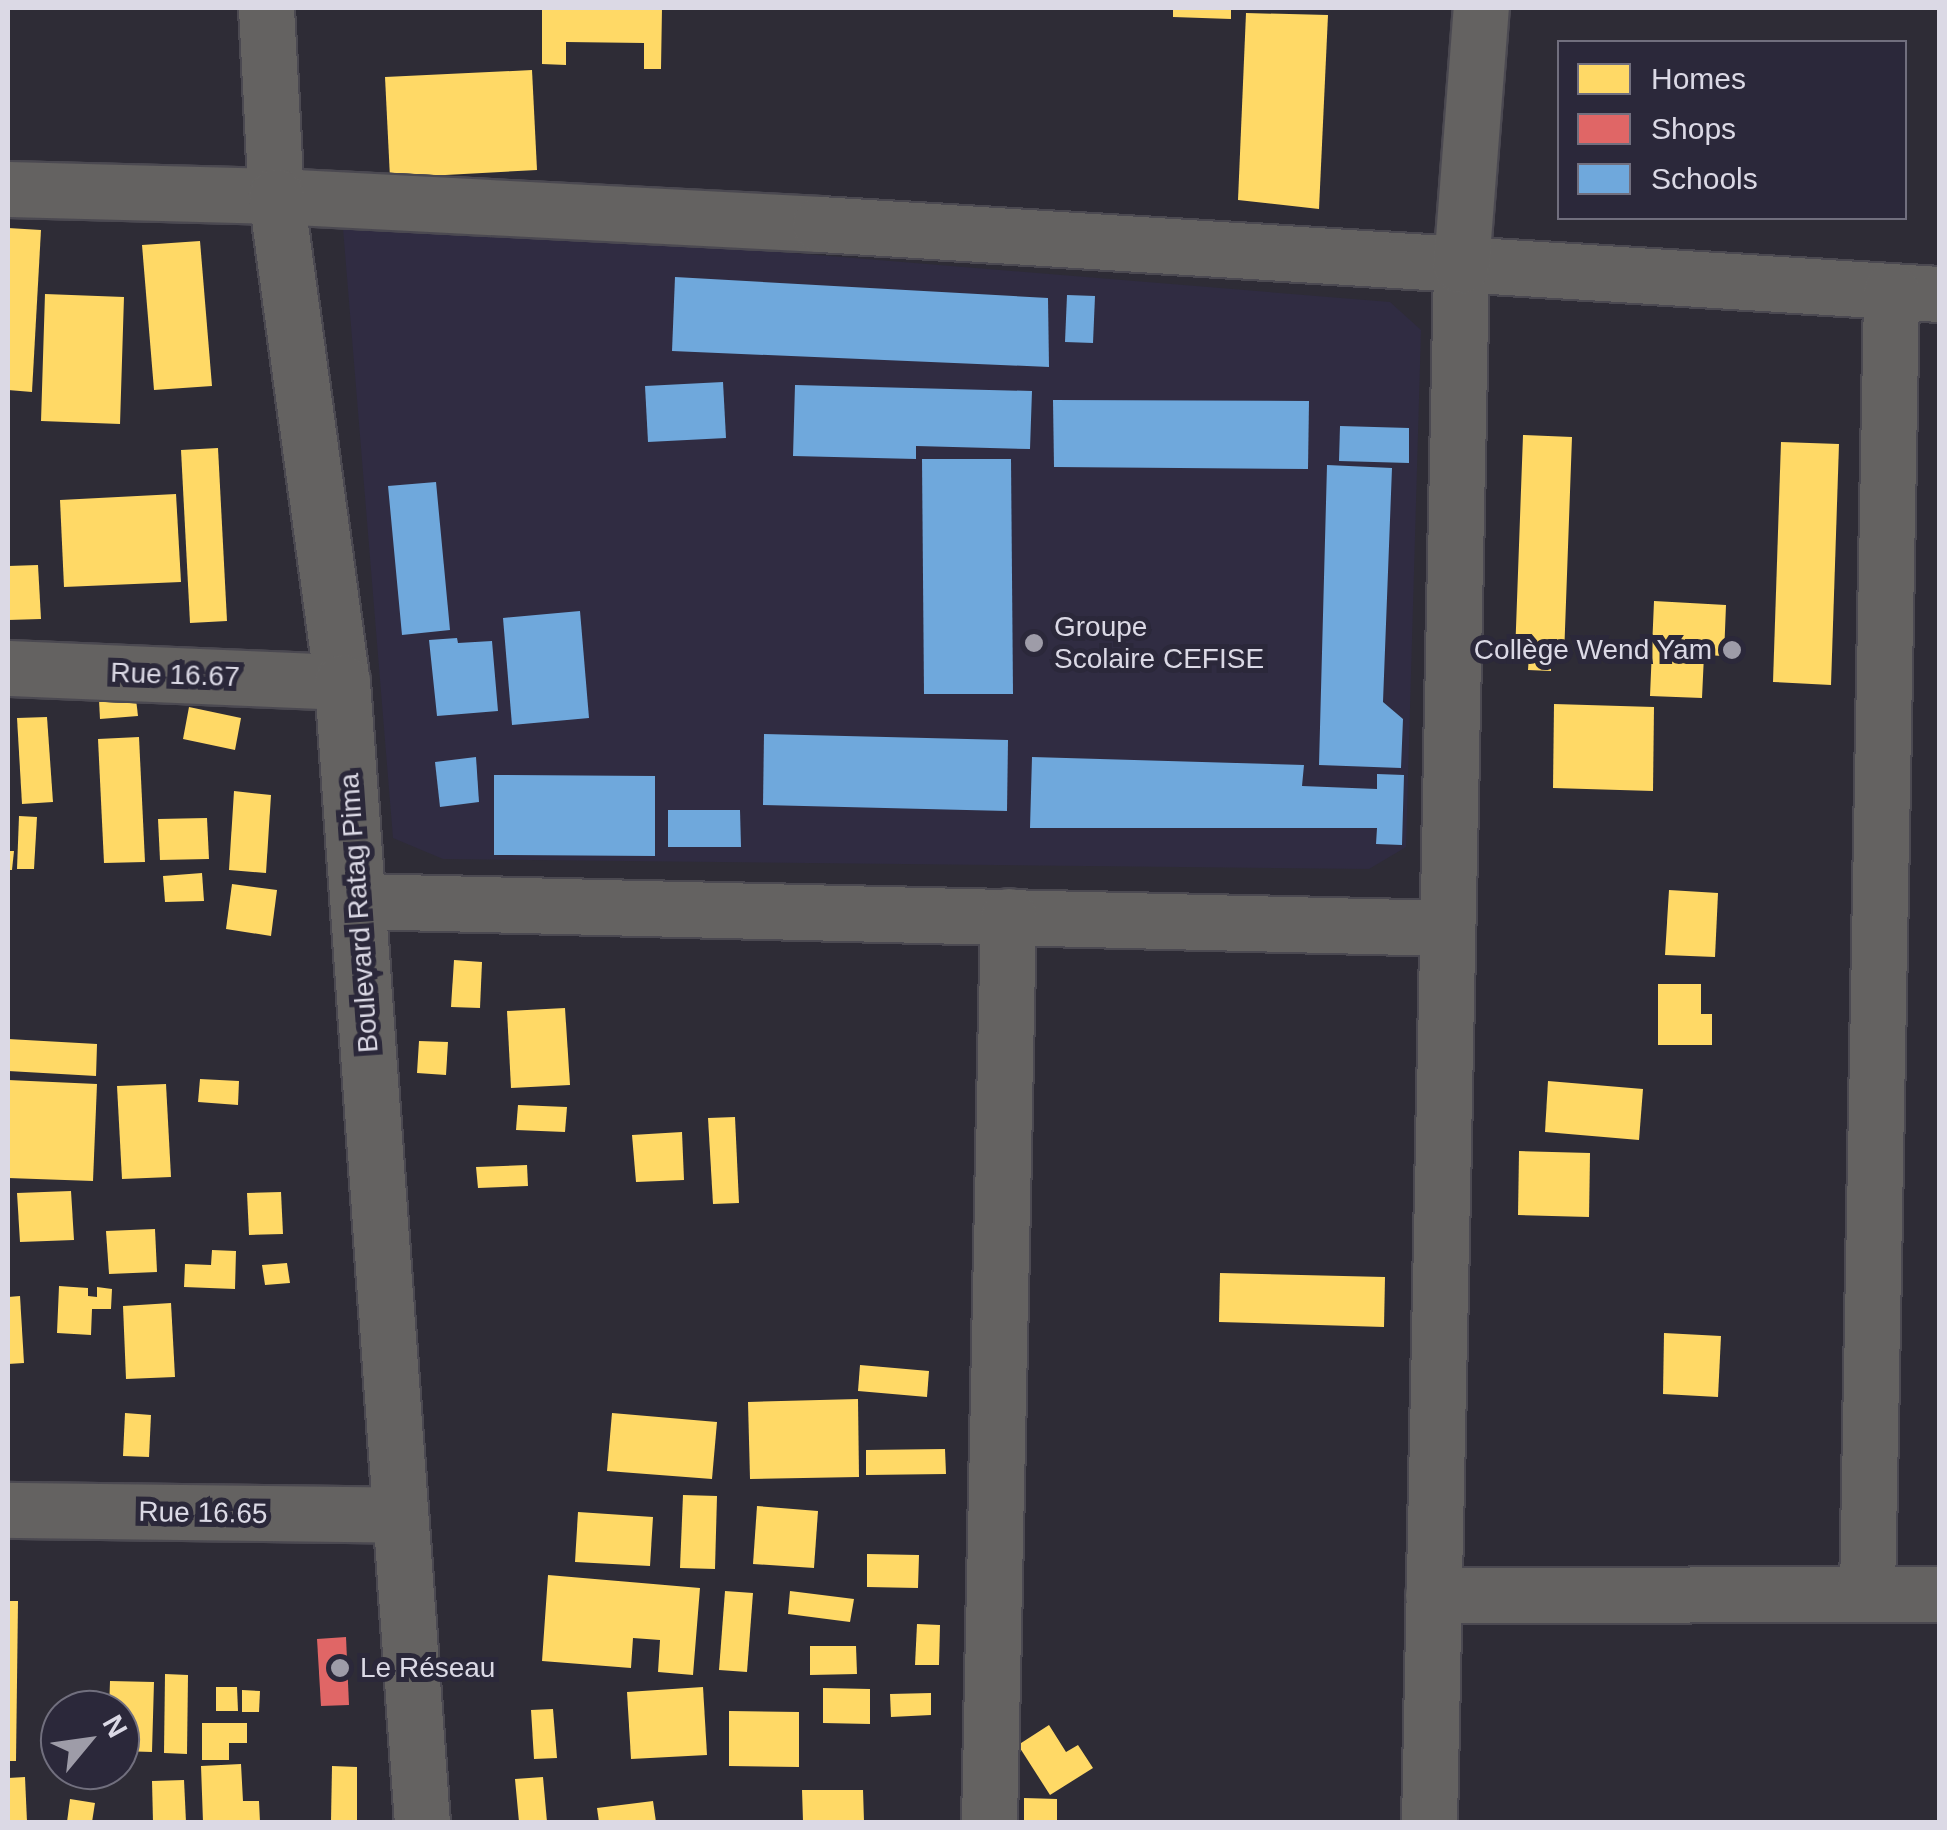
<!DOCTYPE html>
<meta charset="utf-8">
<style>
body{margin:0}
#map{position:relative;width:1947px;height:1830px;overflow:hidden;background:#2e2c36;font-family:Helvetica,sans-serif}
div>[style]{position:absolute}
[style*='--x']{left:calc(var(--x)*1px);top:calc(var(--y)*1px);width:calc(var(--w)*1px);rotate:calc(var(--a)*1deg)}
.built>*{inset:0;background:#302c42}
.homes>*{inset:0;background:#ffd966}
.shops>*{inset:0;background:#e06666}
.schools>*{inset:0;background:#6fa8dc}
.roads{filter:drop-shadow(2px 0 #4b4951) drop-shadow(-2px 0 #4b4951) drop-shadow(0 2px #4b4951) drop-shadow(0 -2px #4b4951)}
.minor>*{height:55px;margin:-27.5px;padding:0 27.5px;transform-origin:27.5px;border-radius:27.5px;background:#646261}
.tertiary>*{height:55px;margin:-27.5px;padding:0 27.5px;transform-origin:27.5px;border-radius:27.5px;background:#646261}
.dots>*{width:28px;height:28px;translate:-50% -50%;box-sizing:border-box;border:5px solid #2b283a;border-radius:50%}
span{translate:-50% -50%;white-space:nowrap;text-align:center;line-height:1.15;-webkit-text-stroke:10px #2b283a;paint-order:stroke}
.poi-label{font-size:28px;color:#dbd9e5}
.left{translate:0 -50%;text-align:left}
.right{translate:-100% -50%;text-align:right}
.street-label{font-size:28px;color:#dbd9e5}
.frame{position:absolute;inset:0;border:10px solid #dbd9e5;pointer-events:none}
.legend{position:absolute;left:1557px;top:40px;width:350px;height:180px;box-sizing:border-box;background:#2b283a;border:2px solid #716f7e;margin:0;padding:12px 18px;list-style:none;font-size:30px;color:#dbd9e5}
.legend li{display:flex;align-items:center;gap:20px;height:50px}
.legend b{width:50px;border:2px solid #716f7e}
.north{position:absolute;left:40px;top:1690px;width:100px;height:100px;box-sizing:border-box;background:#2b283a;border:2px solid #716f7e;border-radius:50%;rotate:61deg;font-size:28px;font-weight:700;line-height:40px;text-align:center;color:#dbd9e5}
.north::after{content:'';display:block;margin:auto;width:35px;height:45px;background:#9e9ca8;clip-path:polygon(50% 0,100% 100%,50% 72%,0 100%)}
</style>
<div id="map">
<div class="built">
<div style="clip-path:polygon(342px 216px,1390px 302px,1421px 330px,1406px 847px,1369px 869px,443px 859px,393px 838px)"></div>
</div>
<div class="homes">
<div style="clip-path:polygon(542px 8px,662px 8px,661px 69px,644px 69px,644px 43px,566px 42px,566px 65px,542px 64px)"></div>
<div style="clip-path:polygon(1173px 8px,1231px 8px,1231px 19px,1173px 17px)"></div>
<div style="clip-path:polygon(1246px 13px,1328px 15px,1319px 209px,1238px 200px)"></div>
<div style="clip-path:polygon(532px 70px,537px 170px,390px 178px,385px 77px)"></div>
<div style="clip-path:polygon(8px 228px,41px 230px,32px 392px,8px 390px)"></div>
<div style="clip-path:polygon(200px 241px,212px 386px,154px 390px,142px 245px)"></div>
<div style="clip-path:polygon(45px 294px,124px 297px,120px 424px,41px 421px)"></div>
<div style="clip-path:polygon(1523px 435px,1572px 437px,1564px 657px,1551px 656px,1551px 671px,1528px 670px,1529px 655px,1515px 655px)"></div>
<div style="clip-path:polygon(1781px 442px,1839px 444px,1831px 685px,1773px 682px)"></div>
<div style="clip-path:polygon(218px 448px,227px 621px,190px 623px,181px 450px)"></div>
<div style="clip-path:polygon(176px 494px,181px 582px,64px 587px,60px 500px)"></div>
<div style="clip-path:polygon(38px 565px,41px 619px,8px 620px,8px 566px)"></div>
<div style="clip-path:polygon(1654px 601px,1726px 605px,1724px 656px,1704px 655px,1702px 698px,1650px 696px)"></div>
<div style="clip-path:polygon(136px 699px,138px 716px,100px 719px,99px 700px)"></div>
<div style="clip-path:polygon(1554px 704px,1654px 707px,1653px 791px,1553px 788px)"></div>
<div style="clip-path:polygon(189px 707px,241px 718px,235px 750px,183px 739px)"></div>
<div style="clip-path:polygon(47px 717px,53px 802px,22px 804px,17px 718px)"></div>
<div style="clip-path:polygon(139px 737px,145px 862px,104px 863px,98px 739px)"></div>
<div style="clip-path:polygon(234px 791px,271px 795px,266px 873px,229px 870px)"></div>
<div style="clip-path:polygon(19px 816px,37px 817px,34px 869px,17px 869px)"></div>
<div style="clip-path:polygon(207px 818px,209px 859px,160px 860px,158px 819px)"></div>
<div style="clip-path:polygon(8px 851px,14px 851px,12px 870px,8px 870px)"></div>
<div style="clip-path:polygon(202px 873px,204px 901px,165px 902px,163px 876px)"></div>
<div style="clip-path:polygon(232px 884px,277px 890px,271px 936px,226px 929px)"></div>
<div style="clip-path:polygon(1669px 890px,1718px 893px,1715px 957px,1665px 955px)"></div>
<div style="clip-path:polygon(454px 960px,482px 962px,480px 1008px,451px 1007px)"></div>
<div style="clip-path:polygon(1658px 984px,1701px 984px,1701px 1014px,1712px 1014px,1712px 1045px,1658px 1045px)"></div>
<div style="clip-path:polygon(565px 1008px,570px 1085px,511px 1088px,507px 1011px)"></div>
<div style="clip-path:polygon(8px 1039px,97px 1044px,96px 1076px,8px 1071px)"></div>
<div style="clip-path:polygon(419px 1041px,448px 1042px,446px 1075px,417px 1073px)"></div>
<div style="clip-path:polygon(200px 1079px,239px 1081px,238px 1105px,198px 1102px)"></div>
<div style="clip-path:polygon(8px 1080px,97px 1084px,93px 1181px,8px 1178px)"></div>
<div style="clip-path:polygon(1548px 1081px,1643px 1089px,1639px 1140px,1545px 1132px)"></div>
<div style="clip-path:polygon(166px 1084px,171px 1177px,122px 1179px,117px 1086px)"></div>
<div style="clip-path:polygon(518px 1105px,567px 1107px,565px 1132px,516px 1130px)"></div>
<div style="clip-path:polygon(735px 1117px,739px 1203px,713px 1204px,708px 1118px)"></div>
<div style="clip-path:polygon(682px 1132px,684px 1180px,636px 1182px,632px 1135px)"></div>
<div style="clip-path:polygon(1519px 1151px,1590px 1153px,1589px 1217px,1518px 1215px)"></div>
<div style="clip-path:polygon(527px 1165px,528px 1186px,478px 1188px,476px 1167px)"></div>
<div style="clip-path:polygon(71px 1191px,74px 1240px,20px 1242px,17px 1193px)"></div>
<div style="clip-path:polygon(281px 1192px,283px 1234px,249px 1235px,247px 1193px)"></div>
<div style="clip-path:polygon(155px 1229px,157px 1272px,109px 1274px,106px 1231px)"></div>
<div style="clip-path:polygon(212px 1250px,236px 1251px,235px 1289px,184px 1287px,185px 1264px,211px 1265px)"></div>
<div style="clip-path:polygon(287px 1263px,290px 1283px,265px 1285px,262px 1265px)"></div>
<div style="clip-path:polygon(1220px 1273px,1385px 1277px,1384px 1327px,1219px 1322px)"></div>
<div style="clip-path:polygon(59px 1286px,88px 1288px,88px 1296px,97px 1297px,97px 1287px,112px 1289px,111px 1309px,92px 1309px,91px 1335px,57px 1333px)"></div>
<div style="clip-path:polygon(20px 1296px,24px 1363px,8px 1364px,8px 1297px)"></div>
<div style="clip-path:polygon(171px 1303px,175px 1377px,126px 1379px,123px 1306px)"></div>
<div style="clip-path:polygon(1664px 1333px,1721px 1336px,1718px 1397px,1663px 1394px)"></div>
<div style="clip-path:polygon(860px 1365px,929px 1371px,927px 1397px,858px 1391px)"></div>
<div style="clip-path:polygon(858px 1399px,859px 1477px,750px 1479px,748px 1402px)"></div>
<div style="clip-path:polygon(125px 1413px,151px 1415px,149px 1457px,123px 1456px)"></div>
<div style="clip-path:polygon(612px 1413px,717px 1422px,712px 1479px,607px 1471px)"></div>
<div style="clip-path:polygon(945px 1449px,946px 1474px,866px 1475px,866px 1450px)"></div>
<div style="clip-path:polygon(683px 1495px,717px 1496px,715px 1569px,680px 1568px)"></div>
<div style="clip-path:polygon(757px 1506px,818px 1511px,814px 1568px,753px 1564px)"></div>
<div style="clip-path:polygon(578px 1512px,653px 1517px,650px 1566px,575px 1562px)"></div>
<div style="clip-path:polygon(867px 1554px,919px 1555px,918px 1588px,867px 1587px)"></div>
<div style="clip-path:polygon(548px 1575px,700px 1588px,693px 1675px,658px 1672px,660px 1640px,633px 1638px,631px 1668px,542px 1661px)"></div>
<div style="clip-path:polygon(725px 1591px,753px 1593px,747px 1672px,719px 1670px)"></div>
<div style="clip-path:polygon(790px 1591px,854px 1599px,850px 1622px,788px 1614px)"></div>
<div style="clip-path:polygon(8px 1601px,18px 1601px,16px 1761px,8px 1761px)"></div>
<div style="clip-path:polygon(917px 1624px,940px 1625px,939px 1665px,915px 1665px)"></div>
<div style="clip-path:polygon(810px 1646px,856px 1646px,857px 1674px,810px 1675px)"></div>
<div style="clip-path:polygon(165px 1674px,188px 1675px,187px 1754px,164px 1753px)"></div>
<div style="clip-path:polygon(110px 1681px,154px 1682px,152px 1752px,120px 1751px,120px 1710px,109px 1710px)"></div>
<div style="clip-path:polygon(216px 1687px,237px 1687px,238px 1711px,216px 1711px)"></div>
<div style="clip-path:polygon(703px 1687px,707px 1755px,631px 1759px,627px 1692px)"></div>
<div style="clip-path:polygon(823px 1688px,870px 1689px,870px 1724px,823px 1723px)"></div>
<div style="clip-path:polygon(242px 1690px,260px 1691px,259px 1712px,242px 1712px)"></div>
<div style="clip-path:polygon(931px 1693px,931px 1715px,891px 1717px,890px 1694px)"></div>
<div style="clip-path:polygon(553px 1709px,557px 1758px,534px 1759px,531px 1710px)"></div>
<div style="clip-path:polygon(729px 1711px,799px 1712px,799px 1767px,729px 1766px)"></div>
<div style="clip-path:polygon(202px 1723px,247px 1723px,247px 1743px,229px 1743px,229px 1760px,202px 1760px)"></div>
<div style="clip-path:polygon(1049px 1725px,1066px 1752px,1078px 1745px,1093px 1768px,1050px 1795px,1018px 1745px)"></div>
<div style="clip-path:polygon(241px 1764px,243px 1801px,259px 1801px,260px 1822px,203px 1822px,201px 1766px)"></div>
<div style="clip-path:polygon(332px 1766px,357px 1767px,357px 1822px,331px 1822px)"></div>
<div style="clip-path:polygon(25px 1777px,27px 1822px,8px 1822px,8px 1778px)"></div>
<div style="clip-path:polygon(543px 1777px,547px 1822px,519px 1822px,515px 1779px)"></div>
<div style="clip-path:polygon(184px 1780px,186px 1822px,153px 1822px,152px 1781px)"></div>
<div style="clip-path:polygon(802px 1790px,863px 1790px,864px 1822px,803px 1822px)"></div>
<div style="clip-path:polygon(1024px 1798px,1057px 1799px,1057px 1822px,1024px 1822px)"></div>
<div style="clip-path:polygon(70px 1799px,95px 1803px,92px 1822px,67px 1822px)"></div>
<div style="clip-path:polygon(653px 1801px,656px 1822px,599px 1822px,597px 1808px)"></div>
</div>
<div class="shops">
<div style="clip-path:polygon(346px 1637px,349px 1705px,321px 1706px,317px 1639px)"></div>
</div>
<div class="schools">
<div style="clip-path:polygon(675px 277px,1048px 298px,1049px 367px,672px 351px)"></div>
<div style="clip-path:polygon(1067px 295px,1095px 296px,1093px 343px,1065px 342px)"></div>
<div style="clip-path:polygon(723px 382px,726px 438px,648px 442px,645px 386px)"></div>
<div style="clip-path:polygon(795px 385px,1032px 391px,1030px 449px,916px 446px,916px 459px,793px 456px)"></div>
<div style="clip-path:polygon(1053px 400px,1309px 401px,1308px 469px,1054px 467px)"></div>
<div style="clip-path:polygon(1340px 426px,1409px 428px,1409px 463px,1339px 461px)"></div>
<div style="clip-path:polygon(922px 459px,1011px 459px,1013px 694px,924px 694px)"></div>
<div style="clip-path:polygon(1327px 465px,1392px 468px,1383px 702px,1403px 719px,1401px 768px,1319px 765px)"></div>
<div style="clip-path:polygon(436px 482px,450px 630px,402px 635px,388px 486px)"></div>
<div style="clip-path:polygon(580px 611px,589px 718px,512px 725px,503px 618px)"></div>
<div style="clip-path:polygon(457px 638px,458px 643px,492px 641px,498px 711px,437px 716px,429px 640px)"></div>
<div style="clip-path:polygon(764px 734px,1008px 740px,1007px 811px,763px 805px)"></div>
<div style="clip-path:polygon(476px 757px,479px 802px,440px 807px,435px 762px)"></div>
<div style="clip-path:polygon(1032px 757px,1304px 765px,1302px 786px,1377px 789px,1377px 774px,1404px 775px,1402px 845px,1376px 844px,1377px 828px,1030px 828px)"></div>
<div style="clip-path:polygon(494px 775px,655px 776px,655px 856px,494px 855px)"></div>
<div style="clip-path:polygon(668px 810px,740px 810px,741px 847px,668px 847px)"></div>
</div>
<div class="roads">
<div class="minor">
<div style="--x:8;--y:189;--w:268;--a:1.5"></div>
<div style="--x:276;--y:196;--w:545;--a:2.95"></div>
<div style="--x:820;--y:224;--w:1122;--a:3.58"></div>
<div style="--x:8;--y:668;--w:334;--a:2.4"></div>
<div style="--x:359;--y:901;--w:1087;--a:1.42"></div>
<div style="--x:8;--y:1510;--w:391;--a:0.7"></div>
<div style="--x:1867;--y:1592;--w:1301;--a:-88.94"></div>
<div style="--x:1433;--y:1595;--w:507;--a:-0.11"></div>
<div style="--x:989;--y:1822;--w:906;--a:-88.8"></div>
<div style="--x:1429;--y:1822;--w:1557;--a:-88.82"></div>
<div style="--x:1461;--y:265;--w:258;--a:-85.6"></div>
</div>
<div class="tertiary">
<div style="--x:266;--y:8;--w:188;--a:87"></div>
<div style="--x:276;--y:196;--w:490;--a:82.3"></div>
<div style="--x:342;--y:682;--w:1143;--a:85.99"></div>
</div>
</div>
<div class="dots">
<div style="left:1034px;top:643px;background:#9e9ca8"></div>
<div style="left:1732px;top:650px;background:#9e9ca8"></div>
<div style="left:340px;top:1668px;background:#9e9ca8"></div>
</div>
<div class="poi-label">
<span class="left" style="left:1054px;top:643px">Groupe<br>Scolaire CEFISE</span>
<span class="right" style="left:1712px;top:650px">Collège Wend Yam</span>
<span class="left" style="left:360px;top:1668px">Le Réseau</span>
</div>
<div class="street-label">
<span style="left:175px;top:675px;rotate:2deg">Rue 16.67</span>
<span style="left:359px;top:913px;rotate:-94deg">Boulevard Ratag Pima</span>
<span style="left:203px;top:1513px;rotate:1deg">Rue 16.65</span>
</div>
<div class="frame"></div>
<ul class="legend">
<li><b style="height:28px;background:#ffd966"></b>Homes</li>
<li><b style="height:28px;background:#e06666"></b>Shops</li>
<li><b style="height:28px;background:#6fa8dc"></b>Schools</li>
</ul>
<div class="north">N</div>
</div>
